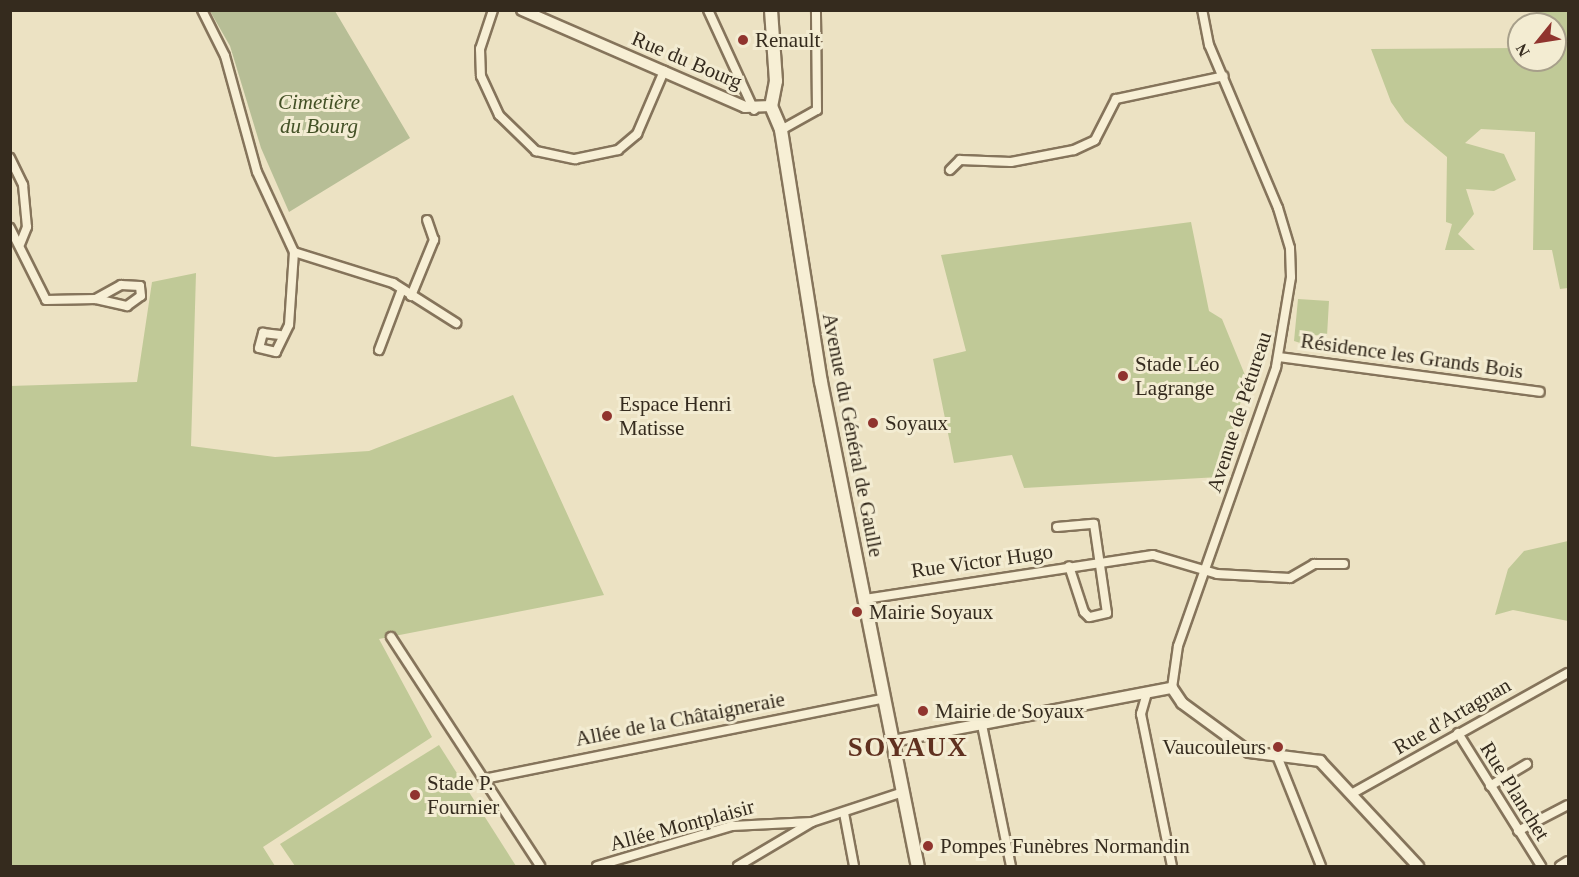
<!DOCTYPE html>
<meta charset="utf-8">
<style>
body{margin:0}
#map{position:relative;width:1579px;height:877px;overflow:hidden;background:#ece2c3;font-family:"Times New Roman",serif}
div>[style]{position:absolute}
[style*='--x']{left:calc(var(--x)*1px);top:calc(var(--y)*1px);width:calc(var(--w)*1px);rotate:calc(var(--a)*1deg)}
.green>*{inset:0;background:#c0c997}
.cemetery>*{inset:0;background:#b7be96}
.roads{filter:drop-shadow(2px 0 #85745b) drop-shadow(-2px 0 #85745b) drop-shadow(0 2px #85745b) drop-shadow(0 -2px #85745b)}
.minor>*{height:8px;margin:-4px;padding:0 4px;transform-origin:4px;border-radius:4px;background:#f7efd5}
.tertiary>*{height:10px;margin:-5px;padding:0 5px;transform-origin:5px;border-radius:5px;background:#f7efd5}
.secondary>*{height:12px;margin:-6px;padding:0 6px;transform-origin:6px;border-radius:6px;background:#f7efd5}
.dots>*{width:16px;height:16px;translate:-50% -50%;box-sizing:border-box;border:3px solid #f3ecd2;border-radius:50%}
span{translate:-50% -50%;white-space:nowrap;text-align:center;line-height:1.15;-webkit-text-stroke:6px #f3ecd2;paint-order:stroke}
.poi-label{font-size:21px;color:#352b1e}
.left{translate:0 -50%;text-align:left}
.right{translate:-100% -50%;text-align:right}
.street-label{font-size:21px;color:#352b1e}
.park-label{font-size:21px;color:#435126;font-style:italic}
.district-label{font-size:27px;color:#603120;font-weight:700;letter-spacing:1.5px}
.frame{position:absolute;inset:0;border:12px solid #352b1e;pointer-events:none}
.north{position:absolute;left:1507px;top:12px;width:60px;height:60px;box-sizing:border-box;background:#f3ecd2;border:2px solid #a79f8a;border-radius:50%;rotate:240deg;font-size:16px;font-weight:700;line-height:24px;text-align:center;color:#352b1e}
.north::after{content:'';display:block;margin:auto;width:21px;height:27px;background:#90342e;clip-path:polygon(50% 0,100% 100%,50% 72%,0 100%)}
</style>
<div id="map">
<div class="green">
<div style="clip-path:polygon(1537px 11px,1568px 11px,1568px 288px,1560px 289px,1552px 250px,1533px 250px,1535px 132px,1481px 129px,1465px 143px,1504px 154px,1516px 180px,1494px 191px,1466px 189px,1474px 214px,1458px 234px,1475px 250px,1445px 250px,1452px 224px,1446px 222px,1447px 157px,1405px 122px,1391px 102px,1371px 49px,1519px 48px,1519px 60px,1555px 60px,1555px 24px,1538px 24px)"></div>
<div style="clip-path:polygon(1191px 222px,1209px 311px,1222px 319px,1247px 380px,1219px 477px,1024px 488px,1012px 455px,954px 463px,933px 359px,966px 351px,941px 255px)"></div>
<div style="clip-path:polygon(196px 273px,191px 446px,275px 457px,369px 451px,513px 395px,604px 595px,379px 639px,432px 737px,263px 847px,275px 866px,11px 866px,10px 386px,137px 382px,152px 282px)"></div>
<div style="clip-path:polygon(1298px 299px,1329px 301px,1327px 336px,1312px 335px,1310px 346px,1294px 341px)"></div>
<div style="clip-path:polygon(1568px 541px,1568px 621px,1513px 610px,1495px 615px,1508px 569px,1524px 551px)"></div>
<div style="clip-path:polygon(439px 745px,516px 866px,295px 866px,280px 844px)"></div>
</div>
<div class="cemetery">
<div style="clip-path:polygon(210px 11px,335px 11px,410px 138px,289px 212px,261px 148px,230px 46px)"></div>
</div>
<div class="roads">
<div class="minor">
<div style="--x:202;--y:10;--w:51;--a:63.4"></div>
<div style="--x:225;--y:56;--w:120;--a:74.6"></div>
<div style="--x:257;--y:172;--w:88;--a:65.2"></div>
<div style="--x:294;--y:252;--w:73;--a:93.9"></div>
<div style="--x:289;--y:325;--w:30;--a:116"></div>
<div style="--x:276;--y:352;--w:17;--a:-167"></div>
<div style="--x:259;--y:348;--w:16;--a:-75"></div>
<div style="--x:263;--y:333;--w:17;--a:7"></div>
<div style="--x:493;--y:10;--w:41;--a:108.4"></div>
<div style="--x:480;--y:49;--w:27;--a:88"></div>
<div style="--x:481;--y:76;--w:43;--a:65.2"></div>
<div style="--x:499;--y:115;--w:52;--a:44.2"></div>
<div style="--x:536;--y:151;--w:40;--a:12"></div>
<div style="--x:575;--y:159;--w:44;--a:-11.8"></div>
<div style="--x:618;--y:150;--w:25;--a:-40"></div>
<div style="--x:637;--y:134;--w:69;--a:-66.8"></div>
<div style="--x:708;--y:10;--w:110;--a:65.3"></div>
<div style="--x:781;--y:130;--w:41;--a:-29.1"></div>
<div style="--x:817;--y:110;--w:100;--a:-90.6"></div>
<div style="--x:10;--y:158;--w:30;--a:64"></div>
<div style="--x:23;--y:185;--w:42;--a:84.6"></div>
<div style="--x:27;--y:227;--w:18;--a:112"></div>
<div style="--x:950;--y:170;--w:14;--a:-45"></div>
<div style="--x:960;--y:160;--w:51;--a:2.2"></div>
<div style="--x:1011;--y:162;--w:64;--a:-10.8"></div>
<div style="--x:1074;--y:150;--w:23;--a:-25"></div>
<div style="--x:1095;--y:140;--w:46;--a:-62.9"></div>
<div style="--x:1116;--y:99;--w:110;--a:-12"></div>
<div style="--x:10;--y:228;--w:80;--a:63.4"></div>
<div style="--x:46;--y:300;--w:50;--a:-1.1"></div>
<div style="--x:96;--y:299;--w:32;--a:13"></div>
<div style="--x:127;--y:306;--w:17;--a:-36"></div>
<div style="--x:141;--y:296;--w:10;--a:-96"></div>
<div style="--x:140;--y:286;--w:19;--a:-177"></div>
<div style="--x:121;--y:285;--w:29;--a:151"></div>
<div style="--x:294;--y:252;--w:104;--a:17.4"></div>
<div style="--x:393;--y:283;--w:75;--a:32.4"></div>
<div style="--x:411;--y:296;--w:61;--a:-67.7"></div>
<div style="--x:434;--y:240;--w:21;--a:-109"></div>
<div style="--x:379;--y:350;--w:65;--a:-69.3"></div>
<div style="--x:1279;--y:357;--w:263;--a:7.6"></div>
<div style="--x:1057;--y:527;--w:37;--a:-5"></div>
<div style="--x:1094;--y:524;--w:90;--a:81.7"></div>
<div style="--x:1107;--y:613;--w:18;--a:167"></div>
<div style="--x:1089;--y:617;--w:7;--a:-135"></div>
<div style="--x:1084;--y:612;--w:48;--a:-108.1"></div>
<div style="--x:865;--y:599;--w:291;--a:-8.7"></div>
<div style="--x:1153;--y:555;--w:67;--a:16.5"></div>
<div style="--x:1217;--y:574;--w:73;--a:3.1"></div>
<div style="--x:1290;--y:578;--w:28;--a:-30"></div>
<div style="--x:1314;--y:564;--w:30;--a:0"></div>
<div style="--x:391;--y:637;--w:273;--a:56.9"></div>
<div style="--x:1172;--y:688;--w:42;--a:-81.9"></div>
<div style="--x:1178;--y:646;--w:296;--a:-70.6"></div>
<div style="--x:1276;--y:367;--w:91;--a:-80.5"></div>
<div style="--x:1291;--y:277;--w:29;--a:-92"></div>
<div style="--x:1290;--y:248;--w:42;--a:-106.7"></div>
<div style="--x:1278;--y:208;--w:177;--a:-112.9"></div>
<div style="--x:1209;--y:45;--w:36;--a:-101"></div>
<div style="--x:1147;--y:693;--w:22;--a:106"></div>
<div style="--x:1141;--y:714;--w:155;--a:78.5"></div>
<div style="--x:982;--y:725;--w:144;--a:78.4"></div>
<div style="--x:1458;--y:733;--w:157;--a:58"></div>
<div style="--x:1277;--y:756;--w:118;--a:68.2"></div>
<div style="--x:484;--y:779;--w:408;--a:-11.4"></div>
<div style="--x:1490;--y:786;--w:43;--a:-30.7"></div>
<div style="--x:1353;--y:793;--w:246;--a:-29.2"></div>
<div style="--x:844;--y:813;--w:54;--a:79.3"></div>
<div style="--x:1518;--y:831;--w:56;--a:-27.5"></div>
<div style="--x:597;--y:866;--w:141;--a:-16.5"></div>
<div style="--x:732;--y:826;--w:80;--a:-2.9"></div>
<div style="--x:738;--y:866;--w:86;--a:-30.7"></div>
<div style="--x:812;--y:822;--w:96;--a:-18.2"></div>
<div style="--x:1560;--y:866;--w:9;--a:-32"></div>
</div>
<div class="tertiary">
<div style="--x:522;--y:10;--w:243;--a:23.5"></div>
<div style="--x:745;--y:107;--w:26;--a:-2"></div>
<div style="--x:893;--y:741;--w:284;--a:-10.8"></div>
<div style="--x:1172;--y:688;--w:18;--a:56"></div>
<div style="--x:1182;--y:703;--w:83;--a:36.2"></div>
<div style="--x:1249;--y:752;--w:72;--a:7.2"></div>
<div style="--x:1320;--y:761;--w:144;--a:47"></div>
</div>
<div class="secondary">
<div style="--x:771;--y:10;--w:71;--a:86"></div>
<div style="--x:776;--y:81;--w:25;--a:101"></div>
<div style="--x:771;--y:106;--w:26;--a:67"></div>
<div style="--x:781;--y:130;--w:255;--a:81"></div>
<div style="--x:821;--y:382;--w:494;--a:78.7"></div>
</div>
</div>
<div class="dots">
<div style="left:743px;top:40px;background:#90342e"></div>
<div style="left:1123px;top:376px;background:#90342e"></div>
<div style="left:607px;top:416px;background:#90342e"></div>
<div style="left:873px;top:423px;background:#90342e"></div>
<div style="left:857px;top:612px;background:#90342e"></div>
<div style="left:923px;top:711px;background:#90342e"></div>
<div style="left:1278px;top:747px;background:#90342e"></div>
<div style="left:415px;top:795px;background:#90342e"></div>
<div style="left:928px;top:846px;background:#90342e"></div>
</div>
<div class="poi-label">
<span class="left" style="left:755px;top:40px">Renault</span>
<span class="left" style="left:1135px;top:376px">Stade Léo<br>Lagrange</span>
<span class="left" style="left:619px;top:416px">Espace Henri<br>Matisse</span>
<span class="left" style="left:885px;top:423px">Soyaux</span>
<span class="left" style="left:869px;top:612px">Mairie Soyaux</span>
<span class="left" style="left:935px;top:711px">Mairie de Soyaux</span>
<span class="right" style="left:1266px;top:747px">Vaucouleurs</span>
<span class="left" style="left:427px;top:795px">Stade P.<br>Fournier</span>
<span class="left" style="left:940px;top:846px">Pompes Funèbres Normandin</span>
</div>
<div class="street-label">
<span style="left:687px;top:60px;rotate:23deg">Rue du Bourg</span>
<span style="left:1412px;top:356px;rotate:8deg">Résidence les Grands Bois</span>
<span style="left:1239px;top:412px;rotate:-72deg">Avenue de Pétureau</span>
<span style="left:853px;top:435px;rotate:79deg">Avenue du Général de Gaulle</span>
<span style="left:982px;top:561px;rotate:-8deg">Rue Victor Hugo</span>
<span style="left:1452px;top:716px;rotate:-30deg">Rue d'Artagnan</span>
<span style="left:680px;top:719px;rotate:-11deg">Allée de la Châtaigneraie</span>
<span style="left:1515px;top:791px;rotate:58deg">Rue Planchet</span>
<span style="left:682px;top:825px;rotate:-15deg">Allée Montplaisir</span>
</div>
<div class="park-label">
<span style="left:319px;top:114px">Cimetière<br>du Bourg</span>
</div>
<div class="district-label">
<span style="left:908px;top:748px">SOYAUX</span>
</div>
<div class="frame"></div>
<div class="north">N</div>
</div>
